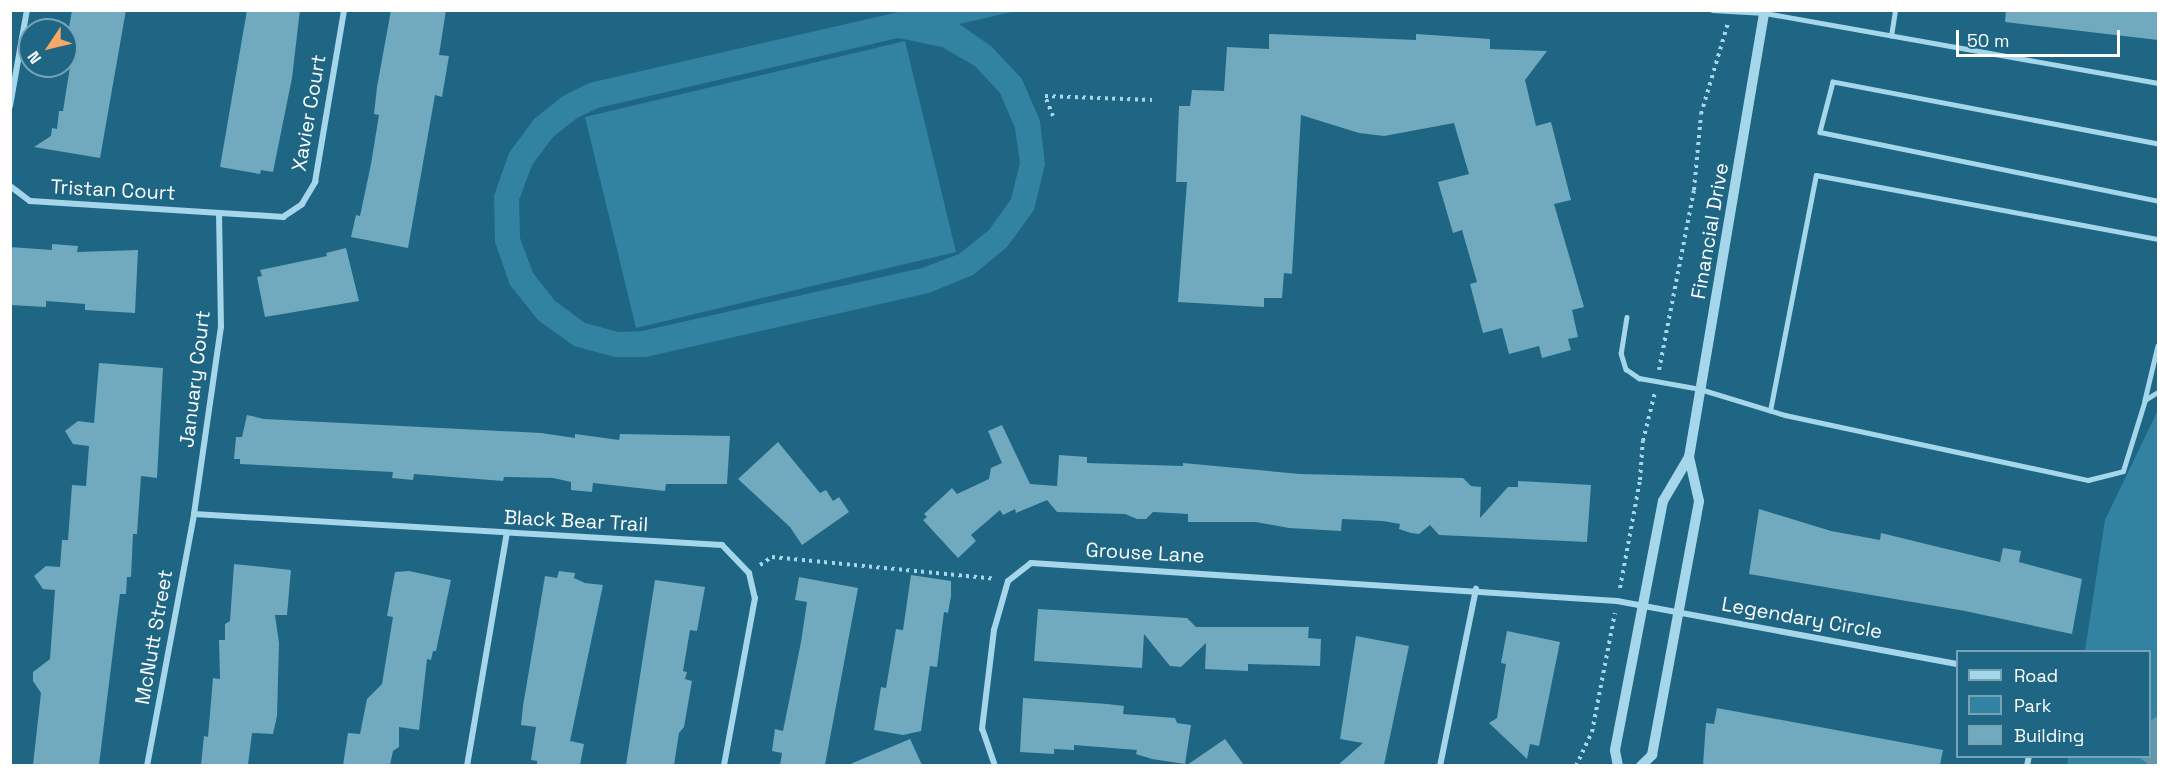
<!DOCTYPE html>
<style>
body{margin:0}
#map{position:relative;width:2169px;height:776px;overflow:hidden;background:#1e6684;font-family:"Space Grotesk",sans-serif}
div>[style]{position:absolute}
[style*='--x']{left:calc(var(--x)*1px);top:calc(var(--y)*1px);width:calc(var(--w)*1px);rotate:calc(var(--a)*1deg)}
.green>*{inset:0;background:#3282a1}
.water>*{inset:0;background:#6496ab}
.building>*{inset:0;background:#71a9bf}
.path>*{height:4px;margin-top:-2px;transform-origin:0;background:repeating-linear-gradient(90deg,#a6d6ea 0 3px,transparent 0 7.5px)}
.service>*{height:4.5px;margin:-2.25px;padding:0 2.25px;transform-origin:2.25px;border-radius:2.25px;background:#a6d6ea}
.minor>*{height:6px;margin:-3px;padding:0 3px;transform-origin:3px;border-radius:3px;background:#a6d6ea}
.tertiary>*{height:10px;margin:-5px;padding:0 5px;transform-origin:5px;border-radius:5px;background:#a6d6ea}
span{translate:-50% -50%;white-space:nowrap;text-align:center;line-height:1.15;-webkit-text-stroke:6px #1e6684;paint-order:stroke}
.street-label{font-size:20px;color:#fff}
.frame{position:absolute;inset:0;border:12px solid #fff;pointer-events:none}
.legend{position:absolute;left:1956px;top:650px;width:195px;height:108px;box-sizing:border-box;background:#1e6684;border:2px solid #78a3b5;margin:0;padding:8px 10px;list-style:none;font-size:18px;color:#fff}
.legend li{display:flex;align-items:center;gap:12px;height:30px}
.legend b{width:30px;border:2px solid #78a3b5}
.north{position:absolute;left:18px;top:18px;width:60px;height:60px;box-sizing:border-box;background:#1e6684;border:2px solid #78a3b5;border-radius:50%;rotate:235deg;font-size:16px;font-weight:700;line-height:24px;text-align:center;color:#fff}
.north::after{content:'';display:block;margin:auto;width:21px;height:27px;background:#f8a765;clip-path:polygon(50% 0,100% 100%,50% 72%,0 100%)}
.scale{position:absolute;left:1956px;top:30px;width:164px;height:27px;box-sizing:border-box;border:3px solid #fff;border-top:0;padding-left:8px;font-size:18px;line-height:21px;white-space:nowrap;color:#fff;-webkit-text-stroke:4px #1e6684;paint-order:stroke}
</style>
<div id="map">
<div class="green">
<div style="clip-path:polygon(evenodd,903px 11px,1016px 11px,959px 24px,991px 46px,1022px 79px,1040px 121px,1045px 164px,1034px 210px,1007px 247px,973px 275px,929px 293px,646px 357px,615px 357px,574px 346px,538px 320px,510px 285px,495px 242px,494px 196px,509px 153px,534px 119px,563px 96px,589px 83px,903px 11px,898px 38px,942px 47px,975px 66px,1000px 93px,1015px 128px,1020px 163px,1011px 199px,989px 230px,959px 254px,922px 268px,642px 331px,618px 332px,585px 323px,555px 301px,533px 273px,520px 238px,519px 200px,532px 165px,553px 137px,577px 118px,598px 108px,898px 38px)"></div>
<div style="clip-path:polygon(905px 41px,956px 252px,636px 328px,585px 117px)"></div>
<div style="clip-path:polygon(2158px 410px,2158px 765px,2067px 766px,2068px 757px,2150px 756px,2150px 652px,2085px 651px,2105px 520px)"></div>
</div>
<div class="water">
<div style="clip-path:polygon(2158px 716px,2158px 765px,2149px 765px,2139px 757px,2150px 756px,2150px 721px)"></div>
</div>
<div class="building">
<div style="clip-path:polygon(72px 10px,126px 10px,100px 158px,34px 147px,51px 136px,52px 128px,57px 129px,59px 111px,63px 111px,72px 54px,66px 53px,66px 45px)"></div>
<div style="clip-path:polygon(247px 10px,300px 10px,292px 78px,273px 172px,261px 170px,260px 174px,220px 167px)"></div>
<div style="clip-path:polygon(391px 10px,446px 10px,439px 55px,449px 56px,442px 97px,435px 95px,408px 248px,351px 237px,356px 215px,360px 216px,371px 164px,379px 115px,374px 114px,377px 87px)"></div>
<div style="clip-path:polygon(2006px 10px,2158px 10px,2158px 40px,2005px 22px)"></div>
<div style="clip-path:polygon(1269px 34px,1416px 40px,1416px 34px,1490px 39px,1490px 49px,1547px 51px,1525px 80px,1536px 126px,1551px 122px,1571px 200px,1554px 204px,1584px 307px,1572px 310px,1578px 337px,1568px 339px,1571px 350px,1542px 358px,1539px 346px,1509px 354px,1502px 328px,1483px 333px,1470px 284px,1477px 282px,1462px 230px,1453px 233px,1438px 182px,1469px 174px,1454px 123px,1384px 136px,1359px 133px,1301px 115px,1292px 274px,1284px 273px,1282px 298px,1264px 298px,1264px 307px,1178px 302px,1187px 182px,1176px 182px,1179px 106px,1190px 106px,1192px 90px,1224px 91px,1227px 47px,1269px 49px)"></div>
<div style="clip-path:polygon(52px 244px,78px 246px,77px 252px,138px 250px,135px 313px,85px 310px,85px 304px,46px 301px,46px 307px,10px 305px,10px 247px,52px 250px)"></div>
<div style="clip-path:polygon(346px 248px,359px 301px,265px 317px,257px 277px,262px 276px,260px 270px,327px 256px,326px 253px)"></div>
<div style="clip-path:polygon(99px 363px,163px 368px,157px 478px,141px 476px,137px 534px,133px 534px,131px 577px,127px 577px,126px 594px,120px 594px,99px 765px,33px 765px,41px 693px,33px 681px,33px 672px,50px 659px,55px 590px,43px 589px,34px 576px,46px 566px,60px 567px,62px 540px,68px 540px,72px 485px,86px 486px,89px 446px,73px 444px,65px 431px,78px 421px,94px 423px)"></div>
<div style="clip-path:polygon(247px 415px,264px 419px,541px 433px,575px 438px,575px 434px,619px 440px,620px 434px,730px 436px,727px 484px,666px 484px,665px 491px,593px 483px,592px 492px,571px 490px,571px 482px,553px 478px,504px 477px,503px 481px,414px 474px,413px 480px,392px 478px,393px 472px,240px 464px,240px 459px,234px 459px,236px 437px,242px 437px)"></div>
<div style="clip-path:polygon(1002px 425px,1030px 484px,1057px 486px,1059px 455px,1087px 457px,1087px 463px,1183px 466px,1183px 463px,1300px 474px,1463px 478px,1471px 486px,1481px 487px,1480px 518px,1508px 487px,1518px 487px,1518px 481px,1591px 485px,1587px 542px,1439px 535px,1430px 525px,1419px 534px,1411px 533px,1399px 529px,1400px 524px,1383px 521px,1342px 519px,1341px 531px,1289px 528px,1256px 522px,1188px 522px,1188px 514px,1153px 512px,1146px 519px,1137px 519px,1125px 514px,1057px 512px,1047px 500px,1016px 513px,1015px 509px,1003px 515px,1000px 510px,971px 535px,976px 541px,958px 558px,923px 520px,927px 517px,924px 514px,952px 488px,957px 494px,989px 479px,991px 468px,1002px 463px,988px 431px)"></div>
<div style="clip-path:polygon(778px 442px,820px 493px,826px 490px,833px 501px,839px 497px,849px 512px,802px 545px,790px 527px,738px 479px)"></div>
<div style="clip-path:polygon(1759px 509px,1831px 531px,1880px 540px,1881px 533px,2000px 562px,2003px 548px,2021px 551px,2019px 562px,2082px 579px,2072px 634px,1965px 611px,1749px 574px)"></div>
<div style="clip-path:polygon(234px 564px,291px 570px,287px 615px,275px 615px,279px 643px,277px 716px,273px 734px,252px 733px,248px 765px,201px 765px,204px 736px,208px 737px,213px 678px,220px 679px,219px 640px,225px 640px,225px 624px,230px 621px)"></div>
<div style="clip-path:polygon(409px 571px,451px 580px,436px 651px,433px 651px,431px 660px,427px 659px,419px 730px,399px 727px,399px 747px,393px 751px,390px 765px,343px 765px,348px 733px,360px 734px,367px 699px,382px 684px,393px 617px,387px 616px,395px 572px)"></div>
<div style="clip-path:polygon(559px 571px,575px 573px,574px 578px,585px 583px,603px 585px,570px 741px,584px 744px,580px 765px,537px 765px,537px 761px,531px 760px,536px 727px,521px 725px,523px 706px,545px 576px,557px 578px)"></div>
<div style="clip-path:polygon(911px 575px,951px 581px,951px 596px,948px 613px,944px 612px,937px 667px,930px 666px,921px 731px,903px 735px,874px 730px,881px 687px,886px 688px,896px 629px,903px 630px)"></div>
<div style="clip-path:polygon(799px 577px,858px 588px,825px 765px,780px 765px,782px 753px,772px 751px,775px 729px,783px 731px,801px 642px,807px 602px,795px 600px)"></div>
<div style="clip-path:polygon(655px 580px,705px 587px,697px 631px,690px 630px,683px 671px,687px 672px,685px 679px,692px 681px,684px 727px,679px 733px,674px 765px,626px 765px)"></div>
<div style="clip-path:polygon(1038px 609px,1187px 618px,1196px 627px,1309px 627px,1308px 638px,1321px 639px,1320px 666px,1248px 664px,1248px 671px,1205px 669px,1206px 643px,1181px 667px,1170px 666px,1144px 634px,1142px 668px,1034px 661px)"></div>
<div style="clip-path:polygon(1507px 631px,1560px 642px,1539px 746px,1530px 744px,1527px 759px,1489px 723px,1497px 718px,1506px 664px,1501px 663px)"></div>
<div style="clip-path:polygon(1356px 636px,1409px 646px,1384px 765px,1338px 765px,1363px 743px,1340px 739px)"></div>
<div style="clip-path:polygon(1023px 698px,1107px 704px,1124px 706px,1123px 714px,1175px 718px,1177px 723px,1191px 725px,1185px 764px,1152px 759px,1136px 754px,1137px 750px,1074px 745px,1074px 750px,1054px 749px,1054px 754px,1020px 752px)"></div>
<div style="clip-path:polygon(1717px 708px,1943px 750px,1940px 765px,1703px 765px,1706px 723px,1714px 724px)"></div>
<div style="clip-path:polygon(910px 739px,922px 765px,848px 765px)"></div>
<div style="clip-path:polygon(1225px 739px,1244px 765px,1187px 765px)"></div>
</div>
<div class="path">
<div style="--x:1053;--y:116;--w:22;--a:-112"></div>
<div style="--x:1045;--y:96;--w:107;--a:2.1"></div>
<div style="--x:1659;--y:370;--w:183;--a:-79"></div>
<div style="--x:1694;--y:190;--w:76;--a:-84.7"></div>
<div style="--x:1701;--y:114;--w:95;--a:-73.5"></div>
<div style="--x:760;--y:565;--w:14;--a:-34"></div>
<div style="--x:772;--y:557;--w:224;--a:5.6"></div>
<div style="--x:1620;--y:588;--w:110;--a:-79.5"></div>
<div style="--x:1640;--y:480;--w:39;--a:-86"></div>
<div style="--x:1643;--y:441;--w:50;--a:-76.2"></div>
<div style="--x:1576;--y:766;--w:38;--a:-65"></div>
<div style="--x:1592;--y:732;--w:121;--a:-79.1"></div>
</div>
<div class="service">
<div style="--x:1712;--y:10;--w:53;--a:3.2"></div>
<div style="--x:1765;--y:13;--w:399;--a:10.1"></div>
<div style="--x:1891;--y:36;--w:26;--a:-81"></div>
<div style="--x:2158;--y:144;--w:331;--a:-169.2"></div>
<div style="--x:1833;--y:82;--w:52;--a:104.6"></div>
<div style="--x:1820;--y:132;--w:345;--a:11.5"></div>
<div style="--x:1627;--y:317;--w:36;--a:99"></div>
<div style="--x:1621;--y:353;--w:17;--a:73"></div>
<div style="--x:1626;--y:369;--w:16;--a:35"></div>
<div style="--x:1639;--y:378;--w:62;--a:10.2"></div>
<div style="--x:1700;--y:389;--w:89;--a:17"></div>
<div style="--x:1785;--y:415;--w:310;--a:12.1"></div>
<div style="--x:2088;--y:480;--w:36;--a:-14"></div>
<div style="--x:2123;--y:471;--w:74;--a:-72.8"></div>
<div style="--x:2158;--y:346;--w:56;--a:103.5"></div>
<div style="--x:2145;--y:400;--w:15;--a:-32"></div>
<div style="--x:1770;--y:411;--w:240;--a:-79"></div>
<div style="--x:1816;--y:175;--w:348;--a:10.6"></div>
</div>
<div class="minor">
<div style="--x:10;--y:106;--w:97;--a:-80"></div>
<div style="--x:10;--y:186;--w:25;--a:37"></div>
<div style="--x:30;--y:201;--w:254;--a:3.6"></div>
<div style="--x:283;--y:217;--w:23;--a:-34"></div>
<div style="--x:302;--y:204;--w:26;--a:-59"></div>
<div style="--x:315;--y:182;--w:174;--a:-80.4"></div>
<div style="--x:194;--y:514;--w:529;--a:3.36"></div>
<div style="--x:722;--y:545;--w:39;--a:46"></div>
<div style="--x:749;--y:573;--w:26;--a:77"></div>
<div style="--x:755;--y:598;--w:171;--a:100.5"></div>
<div style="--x:147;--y:766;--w:256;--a:-79.4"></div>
<div style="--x:194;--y:514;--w:189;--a:-81.8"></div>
<div style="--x:221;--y:327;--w:114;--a:-91"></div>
<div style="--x:467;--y:766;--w:236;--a:-80.3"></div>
<div style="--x:995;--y:766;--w:39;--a:-109"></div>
<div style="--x:982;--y:729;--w:100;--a:-83.1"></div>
<div style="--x:994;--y:630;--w:51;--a:-74.1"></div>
<div style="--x:1008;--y:581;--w:29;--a:-38"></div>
<div style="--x:1031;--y:563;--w:587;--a:3.71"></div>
<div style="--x:1617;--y:601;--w:347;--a:10.5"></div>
<div style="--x:1440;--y:766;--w:181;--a:-78.5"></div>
<div style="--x:2027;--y:766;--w:10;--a:-79"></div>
</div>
<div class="tertiary">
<div style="--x:1618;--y:766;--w:16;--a:-101"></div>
<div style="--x:1615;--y:750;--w:254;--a:-79.1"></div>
<div style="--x:1663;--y:501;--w:51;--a:-59.4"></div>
<div style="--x:1689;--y:457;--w:453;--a:-80.4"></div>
<div style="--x:1641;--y:766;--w:16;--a:-45"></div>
<div style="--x:1652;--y:755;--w:258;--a:-79.5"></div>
<div style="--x:1699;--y:501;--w:45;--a:-102.8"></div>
</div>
<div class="street-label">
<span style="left:309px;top:113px;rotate:-80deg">Xavier Court</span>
<span style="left:113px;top:190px;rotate:3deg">Tristan Court</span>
<span style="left:1710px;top:231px;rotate:-80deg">Financial Drive</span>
<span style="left:195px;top:379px;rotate:-83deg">January Court</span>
<span style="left:576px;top:521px;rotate:3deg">Black Bear Trail</span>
<span style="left:1145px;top:553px;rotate:3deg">Grouse Lane</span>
<span style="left:1802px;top:618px;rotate:10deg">Legendary Circle</span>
<span style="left:154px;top:637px;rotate:-80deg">McNutt Street</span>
</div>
<div class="frame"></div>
<ul class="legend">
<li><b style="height:8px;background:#a6d6ea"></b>Road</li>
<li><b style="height:16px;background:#3282a1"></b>Park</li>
<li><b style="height:16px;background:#71a9bf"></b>Building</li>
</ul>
<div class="north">N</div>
<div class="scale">50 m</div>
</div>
